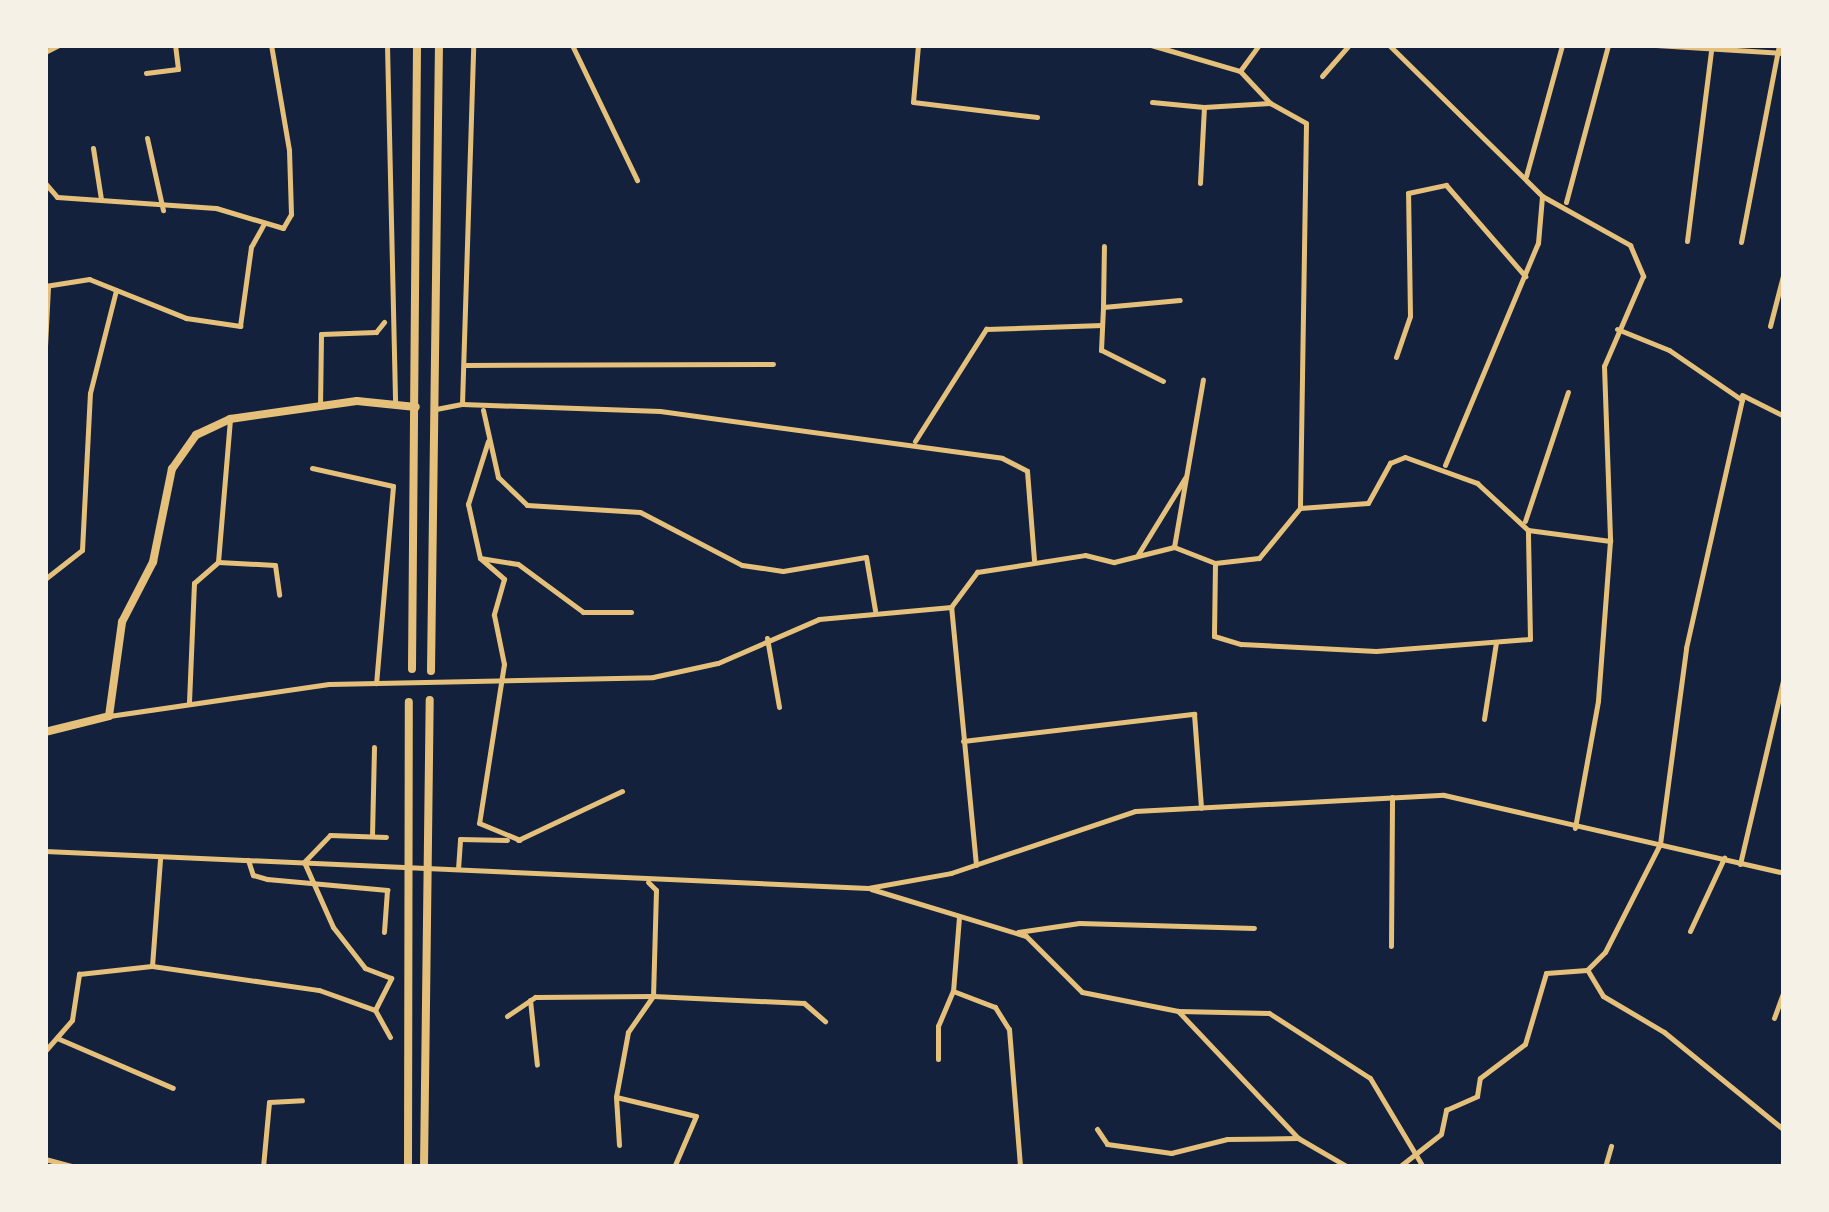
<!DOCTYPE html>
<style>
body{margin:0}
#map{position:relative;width:1829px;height:1212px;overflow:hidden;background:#14213d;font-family:"Source Serif 4",serif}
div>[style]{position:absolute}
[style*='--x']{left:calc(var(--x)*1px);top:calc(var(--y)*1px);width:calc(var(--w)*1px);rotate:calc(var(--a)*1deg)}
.minor>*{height:5px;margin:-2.5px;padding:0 2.5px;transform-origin:2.5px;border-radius:2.5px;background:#e5c07b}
.tertiary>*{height:8px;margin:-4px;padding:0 4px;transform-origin:4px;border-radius:4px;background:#e5c07b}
.secondary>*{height:8px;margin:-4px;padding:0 4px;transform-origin:4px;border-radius:4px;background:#e5c07b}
span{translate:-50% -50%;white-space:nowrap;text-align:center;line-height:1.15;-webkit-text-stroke:10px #f6f1e7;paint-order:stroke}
.frame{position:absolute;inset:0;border:48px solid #f6f1e7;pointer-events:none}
</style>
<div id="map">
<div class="minor">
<div style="--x:387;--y:45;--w:360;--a:88.7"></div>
<div style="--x:572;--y:45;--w:150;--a:64.3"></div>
<div style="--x:918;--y:45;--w:57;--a:95"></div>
<div style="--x:913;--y:102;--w:125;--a:6.9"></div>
<div style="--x:1151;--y:45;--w:93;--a:16.3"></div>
<div style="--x:1240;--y:71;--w:44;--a:46.8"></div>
<div style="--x:1270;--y:103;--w:41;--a:29.1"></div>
<div style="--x:1306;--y:123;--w:385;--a:90.9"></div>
<div style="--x:1389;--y:45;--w:215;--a:44.6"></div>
<div style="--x:1542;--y:196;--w:101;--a:29.1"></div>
<div style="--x:1630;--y:245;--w:34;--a:67"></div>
<div style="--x:1643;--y:276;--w:98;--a:113.4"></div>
<div style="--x:1604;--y:366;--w:175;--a:88"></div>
<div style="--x:1610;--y:541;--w:160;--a:94.3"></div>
<div style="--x:1598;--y:701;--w:129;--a:100.3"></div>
<div style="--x:1656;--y:45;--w:128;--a:3.6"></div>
<div style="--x:45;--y:52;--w:16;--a:-27"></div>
<div style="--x:1240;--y:71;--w:32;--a:-54"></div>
<div style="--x:146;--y:73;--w:32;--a:-7"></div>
<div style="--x:178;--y:69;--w:24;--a:-97"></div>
<div style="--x:1322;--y:76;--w:41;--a:-48.9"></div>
<div style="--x:1152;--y:102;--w:52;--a:5.5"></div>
<div style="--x:147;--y:138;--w:74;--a:77.5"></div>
<div style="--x:93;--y:148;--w:52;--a:81.1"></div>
<div style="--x:1526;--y:176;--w:136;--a:-74.6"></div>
<div style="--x:45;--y:183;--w:18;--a:49"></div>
<div style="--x:57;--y:197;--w:159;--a:4"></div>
<div style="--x:216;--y:208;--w:70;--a:16.6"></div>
<div style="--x:283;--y:228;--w:16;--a:-60"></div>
<div style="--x:291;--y:214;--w:64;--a:-91.8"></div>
<div style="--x:289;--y:150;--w:107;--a:-99.7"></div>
<div style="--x:1200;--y:183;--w:76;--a:-87"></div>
<div style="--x:1204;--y:107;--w:66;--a:-3.5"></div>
<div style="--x:1566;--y:202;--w:163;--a:-75"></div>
<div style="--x:1687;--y:241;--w:191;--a:-82.8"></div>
<div style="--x:1741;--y:242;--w:201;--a:-79.1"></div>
<div style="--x:45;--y:286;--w:45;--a:-9"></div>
<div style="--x:89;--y:279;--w:105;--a:21.9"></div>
<div style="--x:186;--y:318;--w:55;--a:8.4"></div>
<div style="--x:240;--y:326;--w:80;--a:-82.1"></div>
<div style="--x:251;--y:247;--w:25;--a:-61"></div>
<div style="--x:1103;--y:307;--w:61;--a:-89.1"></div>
<div style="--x:1770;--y:326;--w:56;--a:-75.5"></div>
<div style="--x:45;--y:346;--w:59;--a:-87.1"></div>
<div style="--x:1396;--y:357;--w:43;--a:-71.1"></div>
<div style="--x:1410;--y:316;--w:123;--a:-90.9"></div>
<div style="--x:1408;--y:193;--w:39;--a:-12"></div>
<div style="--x:1446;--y:185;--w:121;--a:49"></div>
<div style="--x:464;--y:365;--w:309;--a:-0.2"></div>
<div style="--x:1163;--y:381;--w:69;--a:-153.4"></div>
<div style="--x:1101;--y:350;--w:43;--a:-87.3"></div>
<div style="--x:1103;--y:307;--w:77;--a:-5.2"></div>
<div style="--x:1742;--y:395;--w:47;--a:26.6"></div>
<div style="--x:462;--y:404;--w:198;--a:2"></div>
<div style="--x:660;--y:411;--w:345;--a:7.8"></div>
<div style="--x:1002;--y:458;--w:28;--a:27"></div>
<div style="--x:1027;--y:471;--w:89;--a:85.5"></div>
<div style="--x:320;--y:407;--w:73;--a:-89.2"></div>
<div style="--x:321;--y:334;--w:55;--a:-2.1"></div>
<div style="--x:376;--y:332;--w:13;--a:-51"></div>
<div style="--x:436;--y:409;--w:26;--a:-11"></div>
<div style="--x:462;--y:404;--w:359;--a:-88.2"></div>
<div style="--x:483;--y:410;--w:69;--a:77.4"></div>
<div style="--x:498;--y:477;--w:40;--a:44"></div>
<div style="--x:527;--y:505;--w:113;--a:3.5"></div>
<div style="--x:640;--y:512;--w:115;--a:27.5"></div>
<div style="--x:742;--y:565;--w:41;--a:8.3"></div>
<div style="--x:783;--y:571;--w:84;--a:-9.6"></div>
<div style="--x:866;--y:557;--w:54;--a:80.4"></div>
<div style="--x:488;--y:441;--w:66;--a:107.6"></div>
<div style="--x:468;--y:504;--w:55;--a:77.5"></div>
<div style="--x:480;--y:558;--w:38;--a:9"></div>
<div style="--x:518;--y:564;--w:81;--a:36.4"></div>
<div style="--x:583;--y:612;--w:48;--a:0"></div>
<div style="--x:915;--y:441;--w:133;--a:-57.6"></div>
<div style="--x:986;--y:329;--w:116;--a:-2"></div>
<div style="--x:1445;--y:465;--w:241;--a:-67.3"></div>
<div style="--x:1538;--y:243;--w:47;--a:-85.1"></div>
<div style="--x:312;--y:468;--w:83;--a:12.5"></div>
<div style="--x:393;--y:486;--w:198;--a:94.9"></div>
<div style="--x:1525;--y:521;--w:136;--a:-71.6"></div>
<div style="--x:1174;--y:547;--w:170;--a:-80.2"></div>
<div style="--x:1137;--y:556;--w:92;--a:-58.4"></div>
<div style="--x:480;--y:558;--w:32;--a:41"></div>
<div style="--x:504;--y:579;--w:37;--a:106"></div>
<div style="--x:494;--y:615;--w:50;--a:78.5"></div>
<div style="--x:504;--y:664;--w:161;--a:98.9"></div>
<div style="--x:479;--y:823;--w:44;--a:22.5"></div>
<div style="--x:218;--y:562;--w:57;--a:3"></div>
<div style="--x:275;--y:565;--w:30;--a:82"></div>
<div style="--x:1215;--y:563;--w:73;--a:90.8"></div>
<div style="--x:1214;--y:636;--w:28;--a:17"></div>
<div style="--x:1241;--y:644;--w:135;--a:3"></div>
<div style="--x:1376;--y:651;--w:154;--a:-4.5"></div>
<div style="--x:1530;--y:639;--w:109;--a:-91.1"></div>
<div style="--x:45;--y:579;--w:47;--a:-38.1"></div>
<div style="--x:82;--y:550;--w:157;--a:-87.1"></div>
<div style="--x:90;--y:393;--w:106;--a:-75.8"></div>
<div style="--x:767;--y:638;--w:70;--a:80.1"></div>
<div style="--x:189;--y:702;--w:119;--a:-87.6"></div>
<div style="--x:194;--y:583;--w:32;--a:-41"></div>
<div style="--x:218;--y:562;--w:144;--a:-85.2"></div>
<div style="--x:109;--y:716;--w:222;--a:-8.3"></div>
<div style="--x:329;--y:684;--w:324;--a:-1.2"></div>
<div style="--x:653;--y:677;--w:66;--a:-12.2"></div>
<div style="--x:718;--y:663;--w:110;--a:-23.5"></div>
<div style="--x:819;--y:619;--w:133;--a:-5.2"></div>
<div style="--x:1484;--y:719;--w:78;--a:-81.1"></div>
<div style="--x:963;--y:741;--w:233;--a:-6.7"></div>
<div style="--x:1194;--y:714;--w:94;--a:85.7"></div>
<div style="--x:372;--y:836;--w:89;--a:-88.7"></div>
<div style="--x:518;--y:840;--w:115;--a:-25.2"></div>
<div style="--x:45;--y:851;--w:824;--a:2.57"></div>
<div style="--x:868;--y:888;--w:84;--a:-10.2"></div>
<div style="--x:951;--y:873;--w:194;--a:-18.6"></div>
<div style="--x:1135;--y:811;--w:309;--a:-3"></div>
<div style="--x:1444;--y:795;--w:349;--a:12.9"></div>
<div style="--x:248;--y:860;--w:16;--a:72"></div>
<div style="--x:253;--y:875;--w:15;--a:16"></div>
<div style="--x:267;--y:879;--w:121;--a:5.2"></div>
<div style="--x:387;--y:890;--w:42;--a:94.1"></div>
<div style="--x:1740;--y:864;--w:193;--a:-76.8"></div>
<div style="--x:976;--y:865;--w:259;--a:-95.5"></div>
<div style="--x:951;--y:607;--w:44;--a:-53.4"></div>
<div style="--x:977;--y:572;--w:109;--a:-8.9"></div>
<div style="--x:1085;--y:555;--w:30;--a:14"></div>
<div style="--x:1114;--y:562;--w:62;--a:-14"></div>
<div style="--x:1174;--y:547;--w:44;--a:21.3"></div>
<div style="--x:1215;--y:563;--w:44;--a:-6.5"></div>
<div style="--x:1259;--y:558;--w:65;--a:-50.6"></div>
<div style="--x:1300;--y:508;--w:68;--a:-4.2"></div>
<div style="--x:1368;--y:503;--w:46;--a:-61.2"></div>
<div style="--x:1390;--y:463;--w:16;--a:-22"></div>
<div style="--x:1405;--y:457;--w:77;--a:19.9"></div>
<div style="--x:1477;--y:483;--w:69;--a:42.7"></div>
<div style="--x:1528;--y:530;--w:83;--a:7.6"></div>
<div style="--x:458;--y:869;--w:30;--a:-86"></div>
<div style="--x:460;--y:839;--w:47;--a:1.2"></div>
<div style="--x:648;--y:882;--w:11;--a:45"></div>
<div style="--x:656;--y:890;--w:106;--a:91.6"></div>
<div style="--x:653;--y:996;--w:44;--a:124.8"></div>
<div style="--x:628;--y:1032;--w:66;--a:100.5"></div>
<div style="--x:616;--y:1097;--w:82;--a:13.4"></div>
<div style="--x:696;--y:1116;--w:56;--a:113.3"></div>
<div style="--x:871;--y:889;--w:162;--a:16.9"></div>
<div style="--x:1026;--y:936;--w:79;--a:45"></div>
<div style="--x:1082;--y:992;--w:98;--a:11.2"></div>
<div style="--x:1178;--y:1011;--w:91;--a:1.3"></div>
<div style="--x:1269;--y:1013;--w:120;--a:32.8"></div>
<div style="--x:1370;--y:1078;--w:104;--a:59.2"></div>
<div style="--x:959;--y:917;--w:74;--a:94.6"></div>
<div style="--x:953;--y:991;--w:45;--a:20.9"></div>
<div style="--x:995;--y:1007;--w:26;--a:58"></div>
<div style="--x:1009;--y:1029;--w:138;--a:85.4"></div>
<div style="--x:1690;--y:931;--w:81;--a:-65"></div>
<div style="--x:1018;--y:932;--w:62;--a:-8.4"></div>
<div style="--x:1079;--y:923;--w:175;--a:1.6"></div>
<div style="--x:1391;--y:946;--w:149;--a:-89.6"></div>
<div style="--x:152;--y:966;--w:169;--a:8.2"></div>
<div style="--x:319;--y:990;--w:59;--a:19.7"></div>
<div style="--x:375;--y:1010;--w:31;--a:61"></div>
<div style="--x:1588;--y:971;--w:29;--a:59"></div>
<div style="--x:1603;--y:996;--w:71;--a:30.5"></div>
<div style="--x:1664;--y:1032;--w:155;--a:39.2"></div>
<div style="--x:530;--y:1000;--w:65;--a:83.9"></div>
<div style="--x:375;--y:1010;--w:36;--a:-63"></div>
<div style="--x:391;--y:978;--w:28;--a:-159"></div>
<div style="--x:365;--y:968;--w:52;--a:-128"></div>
<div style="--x:333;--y:927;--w:71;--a:-114"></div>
<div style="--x:304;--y:862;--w:37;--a:-46"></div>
<div style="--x:330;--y:835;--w:56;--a:2"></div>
<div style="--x:1178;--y:1011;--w:175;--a:46.6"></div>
<div style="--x:1298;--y:1138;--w:58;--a:30.1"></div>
<div style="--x:507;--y:1016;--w:34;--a:-34"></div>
<div style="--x:535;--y:997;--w:118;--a:-0.5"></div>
<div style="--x:653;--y:996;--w:151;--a:2.7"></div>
<div style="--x:804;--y:1003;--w:28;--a:41"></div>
<div style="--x:1774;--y:1018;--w:30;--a:-70"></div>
<div style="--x:57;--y:1038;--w:126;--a:23.3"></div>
<div style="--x:45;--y:1051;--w:41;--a:-48.9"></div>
<div style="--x:72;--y:1020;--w:47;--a:-81.3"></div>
<div style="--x:79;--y:974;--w:73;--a:-6.3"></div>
<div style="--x:152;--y:966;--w:107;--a:-85.7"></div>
<div style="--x:938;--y:1059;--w:33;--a:-90"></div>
<div style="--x:938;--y:1026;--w:38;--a:-67"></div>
<div style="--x:616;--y:1097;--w:48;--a:86.4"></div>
<div style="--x:1097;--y:1129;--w:18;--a:56"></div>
<div style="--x:1107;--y:1144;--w:65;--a:8"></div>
<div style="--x:1171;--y:1153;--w:58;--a:-14"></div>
<div style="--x:1227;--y:1139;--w:71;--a:-0.8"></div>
<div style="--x:45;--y:1159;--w:30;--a:15"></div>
<div style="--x:263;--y:1167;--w:65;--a:-84.7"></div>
<div style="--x:269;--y:1102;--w:33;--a:-3"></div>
<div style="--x:1399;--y:1167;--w:53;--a:-38.2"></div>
<div style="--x:1441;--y:1134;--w:25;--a:-78"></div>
<div style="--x:1446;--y:1110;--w:34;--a:-24"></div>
<div style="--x:1477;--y:1096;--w:18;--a:-81"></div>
<div style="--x:1480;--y:1078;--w:56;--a:-37.1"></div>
<div style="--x:1525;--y:1044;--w:74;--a:-73.5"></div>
<div style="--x:1546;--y:973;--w:41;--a:-4.2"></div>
<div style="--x:1587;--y:970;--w:25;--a:-45"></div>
<div style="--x:1605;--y:952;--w:121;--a:-63"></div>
<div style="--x:1660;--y:844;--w:198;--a:-82.4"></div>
<div style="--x:1686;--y:648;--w:254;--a:-77.3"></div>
<div style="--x:1742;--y:400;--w:88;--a:-145.6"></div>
<div style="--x:1669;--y:350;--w:56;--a:-158"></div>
<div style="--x:1605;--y:1167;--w:22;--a:-74"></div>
</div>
<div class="tertiary">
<div style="--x:45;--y:732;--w:66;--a:-14"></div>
<div style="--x:109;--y:716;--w:95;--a:-82.1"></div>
<div style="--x:122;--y:622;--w:68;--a:-62.7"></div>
<div style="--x:153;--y:562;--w:95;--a:-78.5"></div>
<div style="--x:172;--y:469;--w:42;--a:-54.8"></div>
<div style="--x:196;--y:435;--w:38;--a:-25"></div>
<div style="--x:230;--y:419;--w:128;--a:-8.1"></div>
<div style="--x:357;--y:401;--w:59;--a:5.8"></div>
</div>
<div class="secondary">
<div style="--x:412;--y:669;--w:624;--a:-89.54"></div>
<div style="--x:431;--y:671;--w:626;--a:-89.27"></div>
<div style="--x:408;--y:1167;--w:465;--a:-89.9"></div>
<div style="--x:424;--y:1167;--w:467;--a:-89.3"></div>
</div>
<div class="frame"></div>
</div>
